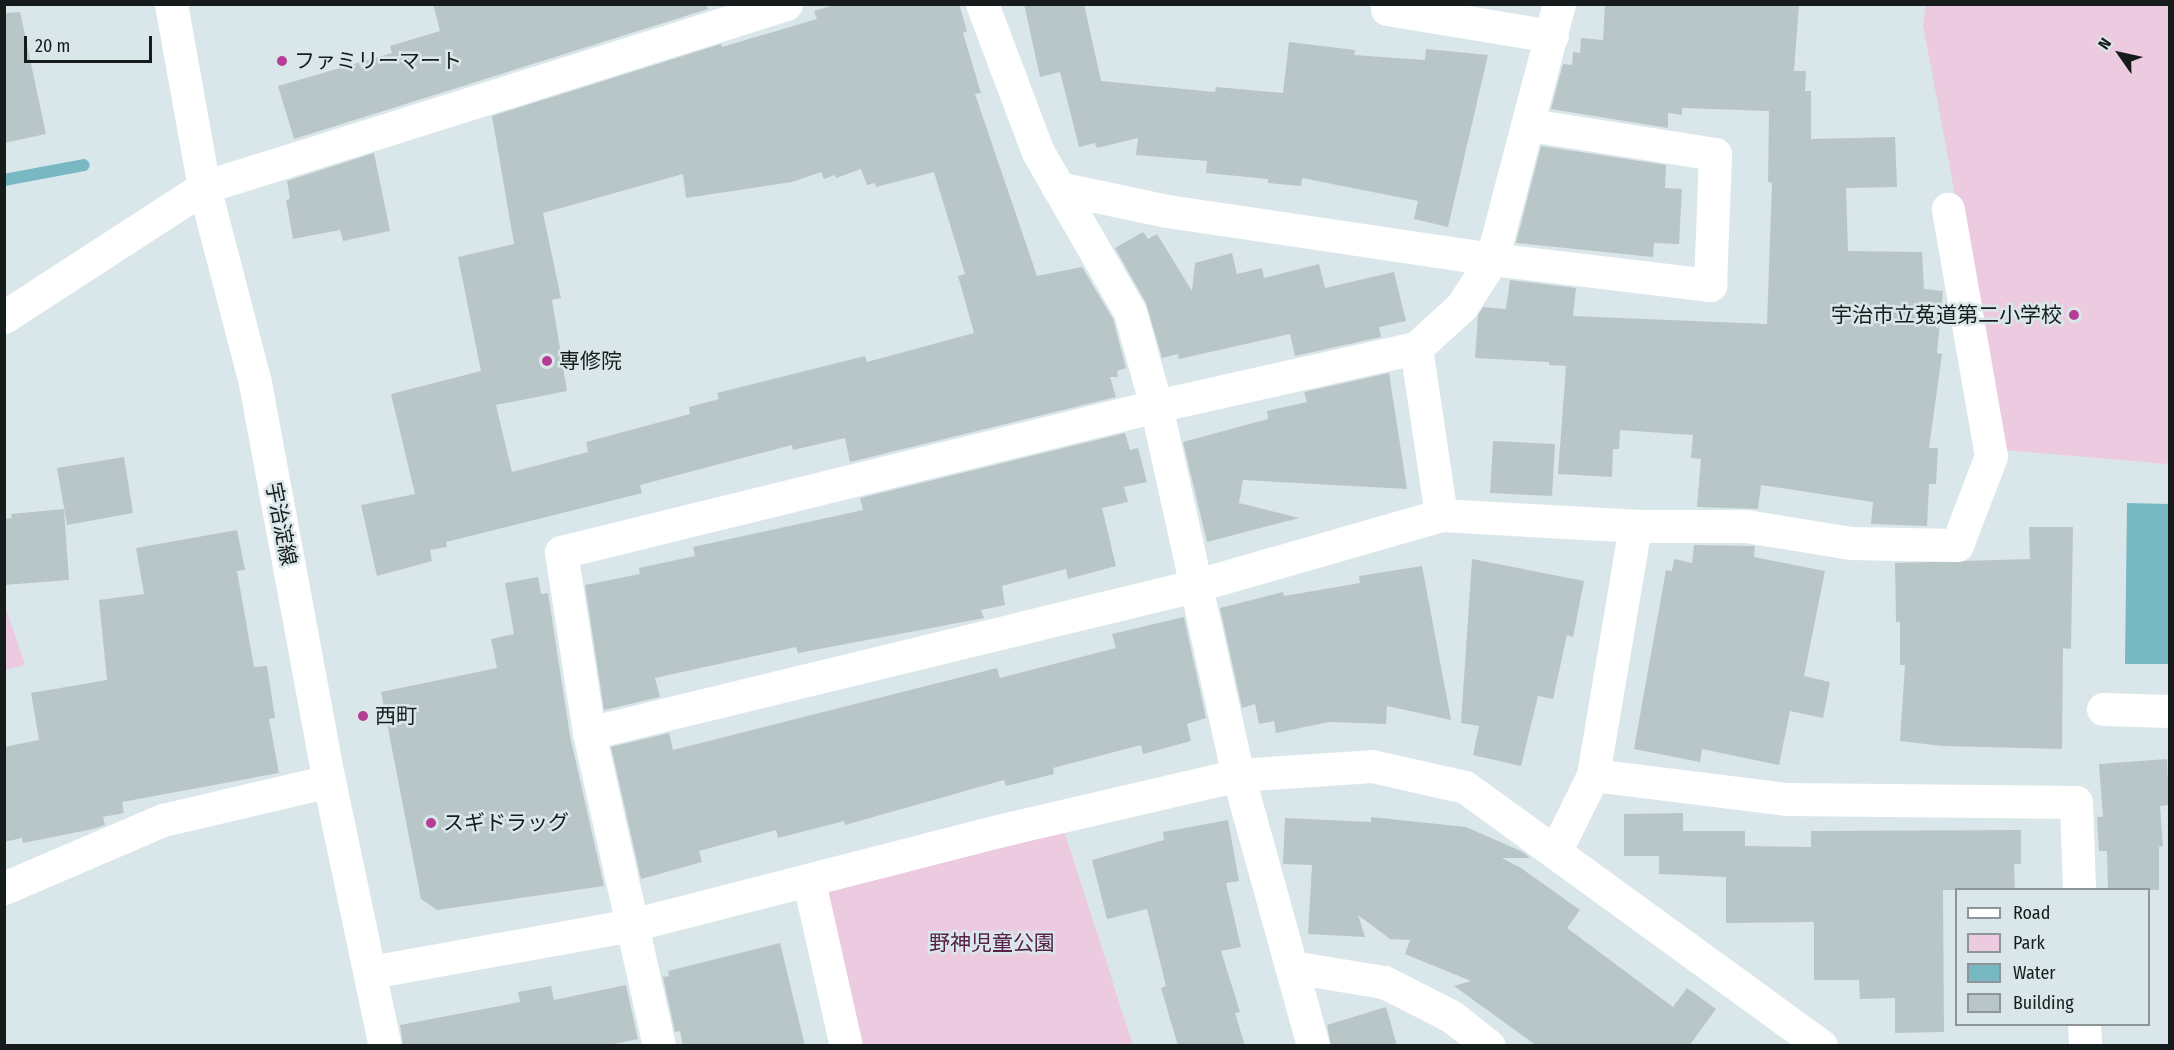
<!DOCTYPE html>
<meta charset="utf-8">
<style>
body{margin:0}
#map{position:relative;width:2174px;height:1050px;overflow:hidden;background:#dae7ea;font-family:"Fira Sans Condensed","Noto Sans JP",sans-serif}
div>[style]{position:absolute}
[style*='--x']{left:calc(var(--x)*1px);top:calc(var(--y)*1px);width:calc(var(--w)*1px);rotate:calc(var(--a)*1deg)}
.green>*{inset:0;background:#eccadf}
.water>*{inset:0;background:#78b8c2}
.stream>*{height:12px;margin:-6px;padding:0 6px;transform-origin:6px;border-radius:6px;background:#78b8c2}
.building>*{inset:0;background:#b9c6c8}
.minor>*{height:33px;margin:-16.5px;padding:0 16.5px;transform-origin:16.5px;border-radius:16.5px;background:#fff}
.tertiary>*{height:33px;margin:-16.5px;padding:0 16.5px;transform-origin:16.5px;border-radius:16.5px;background:#fff}
.primary>*{height:33px;margin:-16.5px;padding:0 16.5px;transform-origin:16.5px;border-radius:16.5px;background:#fff}
.dots>*{width:16px;height:16px;translate:-50% -50%;box-sizing:border-box;border:3px solid #dae7ea;border-radius:50%}
span{translate:-50% -50%;white-space:nowrap;text-align:center;line-height:1.15;-webkit-text-stroke:5px #dae7ea;paint-order:stroke}
.poi-label{font-size:21px;color:#161b1b}
.left{translate:0 -50%;text-align:left}
.right{translate:-100% -50%;text-align:right}
.street-label{font-size:21px;color:#161b1b}
.park-label{font-size:21px;color:#582048}
.frame{position:absolute;inset:0;border:6px solid #161b1b;pointer-events:none}
.legend{position:absolute;left:1955px;top:888px;width:195px;height:138px;box-sizing:border-box;background:#dae7ea;border:2px solid #8c9597;margin:0;padding:8px 10px;list-style:none;font-size:18px;color:#161b1b}
.legend li{display:flex;align-items:center;gap:12px;height:30px}
.legend b{width:30px;border:2px solid #8c9597}
.north{position:absolute;left:2090px;top:24px;width:60px;height:60px;-webkit-text-stroke:4px #dae7ea;paint-order:stroke;rotate:304deg;font-size:16px;font-weight:700;line-height:24px;text-align:center;color:#161b1b}
.north::after{content:'';display:block;margin:auto;width:21px;height:27px;background:#161b1b;clip-path:polygon(50% 0,100% 100%,50% 72%,0 100%)}
.scale{position:absolute;left:24px;top:36px;width:128px;height:27px;box-sizing:border-box;border:3px solid #161b1b;border-top:0;padding-left:8px;font-size:18px;line-height:21px;white-space:nowrap;color:#161b1b;-webkit-text-stroke:4px #dae7ea;paint-order:stroke}
</style>
<div id="map">
<div class="green">
<div style="clip-path:polygon(1926px 5px,2169px 5px,2169px 464px,2003px 450px,1923px 25px)"></div>
<div style="clip-path:polygon(4px 603px,25px 665px,5px 670px,4px 670px)"></div>
<div style="clip-path:polygon(1060px 818px,1133px 1045px,846px 1045px,809px 882px)"></div>
</div>
<div class="water">
<div style="clip-path:polygon(2127px 503px,2169px 504px,2169px 664px,2125px 664px)"></div>
</div>
<div class="stream">
<div style="--x:4;--y:180;--w:81;--a:-10.6"></div>
</div>
<div class="building">
<div style="clip-path:polygon(433px 4px,706px 4px,708px 9px,294px 139px,278px 86px,392px 53px,390px 46px,440px 31px)"></div>
<div style="clip-path:polygon(evenodd,837px 4px,959px 4px,967px 31px,963px 33px,981px 93px,975px 94px,1037px 276px,1082px 267px,1113px 319px,1126px 368px,1117px 371px,1118px 377px,1110px 377px,1116px 397px,850px 462px,845px 438px,793px 450px,792px 445px,640px 485px,642px 493px,446px 542px,447px 547px,430px 550px,432px 561px,377px 576px,361px 505px,415px 494px,391px 394px,481px 371px,458px 257px,514px 244px,492px 116px,721px 44px,722px 47px,817px 19px,814px 11px,837px 4px,861px 169px,867px 185px,875px 183px,876px 187px,934px 172px,965px 274px,958px 276px,974px 333px,867px 362px,865px 356px,717px 393px,719px 399px,689px 407px,690px 414px,586px 442px,588px 452px,512px 472px,496px 405px,567px 391px,552px 300px,561px 298px,543px 213px,683px 174px,686px 198px,792px 182px,821px 172px,824px 179px,835px 175px,836px 178px,861px 169px)"></div>
<div style="clip-path:polygon(1024px 4px,1084px 4px,1101px 81px,1215px 92px,1216px 87px,1283px 93px,1289px 42px,1355px 50px,1354px 55px,1425px 60px,1426px 49px,1488px 55px,1448px 227px,1414px 219px,1418px 201px,1302px 178px,1301px 186px,1268px 183px,1268px 179px,1206px 173px,1207px 161px,1136px 155px,1138px 138px,1097px 148px,1095px 143px,1079px 147px,1060px 72px,1040px 77px)"></div>
<div style="clip-path:polygon(1605px 4px,1799px 4px,1794px 71px,1806px 71px,1805px 91px,1811px 91px,1811px 139px,1895px 137px,1897px 187px,1846px 188px,1848px 251px,1922px 252px,1924px 289px,1943px 291px,1937px 353px,1942px 354px,1929px 448px,1938px 448px,1936px 484px,1929px 484px,1927px 526px,1871px 524px,1873px 502px,1761px 485px,1758px 509px,1697px 507px,1701px 459px,1691px 458px,1693px 435px,1620px 430px,1619px 449px,1613px 449px,1612px 477px,1558px 474px,1566px 366px,1549px 365px,1549px 362px,1475px 358px,1478px 315px,1483px 307px,1506px 309px,1510px 280px,1576px 288px,1573px 316px,1767px 324px,1772px 183px,1768px 182px,1769px 111px,1682px 108px,1682px 115px,1668px 113px,1668px 128px,1551px 109px,1563px 64px,1572px 65px,1573px 52px,1580px 53px,1581px 38px,1603px 40px)"></div>
<div style="clip-path:polygon(20px 12px,46px 134px,4px 143px,4px 13px)"></div>
<div style="clip-path:polygon(1541px 146px,1666px 165px,1665px 188px,1682px 189px,1679px 244px,1654px 243px,1653px 257px,1516px 243px)"></div>
<div style="clip-path:polygon(374px 153px,390px 231px,343px 241px,340px 230px,293px 239px,286px 200px,290px 199px,287px 181px)"></div>
<div style="clip-path:polygon(1143px 232px,1148px 239px,1157px 234px,1192px 291px,1195px 263px,1232px 253px,1237px 274px,1262px 268px,1264px 278px,1319px 264px,1325px 288px,1394px 272px,1406px 321px,1379px 327px,1381px 337px,1295px 356px,1290px 334px,1179px 359px,1178px 354px,1162px 358px,1146px 303px,1115px 248px)"></div>
<div style="clip-path:polygon(1389px 373px,1407px 489px,1243px 480px,1239px 503px,1299px 518px,1207px 542px,1183px 442px,1268px 419px,1267px 411px,1307px 402px,1304px 392px)"></div>
<div style="clip-path:polygon(1125px 433px,1130px 450px,1138px 448px,1147px 482px,1124px 487px,1128px 502px,1102px 508px,1116px 566px,1068px 579px,1066px 569px,1002px 586px,1005px 605px,981px 610px,984px 618px,798px 653px,796px 647px,655px 678px,660px 697px,604px 710px,585px 585px,640px 574px,639px 568px,695px 556px,693px 547px,863px 510px,860px 498px)"></div>
<div style="clip-path:polygon(1493px 441px,1555px 444px,1552px 496px,1490px 493px)"></div>
<div style="clip-path:polygon(124px 457px,133px 513px,67px 525px,57px 468px)"></div>
<div style="clip-path:polygon(64px 509px,69px 580px,4px 585px,4px 519px,12px 518px,11px 514px)"></div>
<div style="clip-path:polygon(2029px 527px,2073px 527px,2071px 649px,2063px 648px,2062px 749px,1942px 746px,1900px 741px,1905px 665px,1900px 665px,1900px 622px,1896px 622px,1895px 563px,2030px 559px)"></div>
<div style="clip-path:polygon(237px 530px,245px 570px,237px 571px,254px 667px,267px 666px,275px 718px,269px 719px,279px 773px,122px 802px,124px 813px,103px 817px,105px 825px,93px 829px,23px 843px,22px 838px,4px 842px,4px 747px,39px 740px,31px 693px,107px 680px,99px 600px,144px 594px,136px 548px)"></div>
<div style="clip-path:polygon(1694px 545px,1755px 546px,1754px 557px,1825px 571px,1804px 676px,1830px 682px,1823px 718px,1790px 711px,1779px 765px,1702px 749px,1700px 762px,1634px 749px,1666px 570px,1672px 571px,1674px 559px,1692px 563px)"></div>
<div style="clip-path:polygon(1472px 559px,1584px 581px,1573px 637px,1567px 635px,1553px 699px,1538px 696px,1521px 766px,1473px 755px,1479px 726px,1461px 723px)"></div>
<div style="clip-path:polygon(1422px 566px,1451px 720px,1387px 706px,1386px 724px,1329px 722px,1276px 733px,1274px 721px,1259px 724px,1255px 704px,1242px 708px,1220px 608px,1283px 592px,1284px 596px,1360px 583px,1359px 576px)"></div>
<div style="clip-path:polygon(538px 577px,541px 594px,548px 593px,570px 736px,604px 886px,437px 910px,421px 899px,381px 692px,497px 668px,491px 639px,514px 634px,505px 583px)"></div>
<div style="clip-path:polygon(1184px 617px,1206px 718px,1187px 724px,1191px 741px,1143px 754px,1141px 745px,1053px 768px,1054px 774px,1006px 786px,1004px 780px,845px 825px,844px 821px,778px 838px,776px 830px,699px 851px,702px 862px,641px 879px,611px 747px,669px 733px,673px 750px,997px 668px,1000px 678px,1116px 648px,1112px 634px)"></div>
<div style="clip-path:polygon(2167px 759px,2169px 805px,2160px 806px,2163px 846px,2159px 847px,2159px 890px,2108px 890px,2107px 851px,2099px 851px,2097px 817px,2103px 817px,2099px 764px)"></div>
<div style="clip-path:polygon(1683px 813px,1683px 831px,1745px 831px,1745px 846px,1811px 847px,1811px 831px,2021px 830px,2021px 864px,2014px 864px,2015px 890px,1943px 890px,1944px 1032px,1895px 1033px,1895px 998px,1860px 999px,1859px 980px,1814px 980px,1814px 922px,1726px 923px,1726px 877px,1659px 874px,1659px 856px,1624px 856px,1624px 814px)"></div>
<div style="clip-path:polygon(1371px 817px,1466px 827px,1523px 852px,1530px 858px,1502px 858px,1521px 868px,1580px 910px,1567px 928px,1673px 1007px,1687px 988px,1716px 1009px,1689px 1046px,1537px 1046px,1454px 986px,1471px 981px,1405px 954px,1410px 940px,1390px 939px,1358px 915px,1365px 937px,1308px 934px,1312px 865px,1283px 864px,1285px 818px,1371px 822px)"></div>
<div style="clip-path:polygon(1228px 820px,1239px 881px,1226px 883px,1241px 947px,1221px 951px,1240px 1012px,1235px 1013px,1245px 1046px,1178px 1046px,1161px 988px,1166px 986px,1147px 909px,1107px 919px,1092px 860px,1164px 840px,1163px 832px)"></div>
<div style="clip-path:polygon(780px 943px,805px 1046px,683px 1046px,680px 1031px,675px 1032px,663px 977px,669px 976px,668px 971px)"></div>
<div style="clip-path:polygon(626px 985px,638px 1039px,605px 1046px,403px 1046px,400px 1025px,520px 1002px,518px 992px,551px 986px,554px 1000px)"></div>
<div style="clip-path:polygon(1386px 1007px,1397px 1046px,1331px 1046px,1327px 1025px)"></div>
</div>
<div class="minor">
<div style="--x:982;--y:4;--w:158;--a:69.3"></div>
<div style="--x:1038;--y:152;--w:185;--a:60.1"></div>
<div style="--x:1130;--y:312;--w:98;--a:74.5"></div>
<div style="--x:1156;--y:406;--w:378;--a:77.5"></div>
<div style="--x:1238;--y:775;--w:281;--a:74.5"></div>
<div style="--x:1387;--y:9;--w:167;--a:9.3"></div>
<div style="--x:204;--y:187;--w:610;--a:-17.45"></div>
<div style="--x:1058;--y:188;--w:111;--a:11.9"></div>
<div style="--x:1167;--y:211;--w:329;--a:8.4"></div>
<div style="--x:1492;--y:259;--w:220;--a:6.8"></div>
<div style="--x:1710;--y:285;--w:131;--a:-87.8"></div>
<div style="--x:1715;--y:154;--w:187;--a:-171.1"></div>
<div style="--x:1441;--y:515;--w:169;--a:-98.5"></div>
<div style="--x:1416;--y:348;--w:62;--a:-42.4"></div>
<div style="--x:1462;--y:306;--w:56;--a:-57.4"></div>
<div style="--x:1492;--y:259;--w:264;--a:-75.3"></div>
<div style="--x:2103;--y:709;--w:67;--a:1.7"></div>
<div style="--x:589;--y:733;--w:623;--a:-13.66"></div>
<div style="--x:1194;--y:586;--w:257;--a:-16"></div>
<div style="--x:1441;--y:515;--w:194;--a:3.2"></div>
<div style="--x:1635;--y:526;--w:111;--a:0"></div>
<div style="--x:1746;--y:526;--w:106;--a:9.2"></div>
<div style="--x:1851;--y:543;--w:106;--a:1.1"></div>
<div style="--x:1957;--y:545;--w:95;--a:-69.1"></div>
<div style="--x:1991;--y:456;--w:251;--a:-99.9"></div>
<div style="--x:1593;--y:775;--w:195;--a:7.1"></div>
<div style="--x:1787;--y:799;--w:289;--a:0.6"></div>
<div style="--x:2076;--y:802;--w:88;--a:88"></div>
<div style="--x:1556;--y:850;--w:84;--a:-63.7"></div>
<div style="--x:1593;--y:775;--w:253;--a:-80.4"></div>
<div style="--x:809;--y:882;--w:168;--a:77.3"></div>
<div style="--x:4;--y:888;--w:173;--a:-23.2"></div>
<div style="--x:163;--y:820;--w:171;--a:-13.2"></div>
<div style="--x:1291;--y:967;--w:94;--a:9.2"></div>
<div style="--x:1384;--y:982;--w:75;--a:26.9"></div>
<div style="--x:1451;--y:1016;--w:48;--a:38.3"></div>
<div style="--x:2084;--y:1024;--w:22;--a:87"></div>
<div style="--x:659;--y:1046;--w:321;--a:-102.6"></div>
<div style="--x:589;--y:733;--w:183;--a:-98.8"></div>
<div style="--x:561;--y:552;--w:613;--a:-13.79"></div>
<div style="--x:1156;--y:406;--w:266;--a:-12.6"></div>
</div>
<div class="tertiary">
<div style="--x:4;--y:317;--w:239;--a:-33"></div>
<div style="--x:371;--y:972;--w:265;--a:-10.2"></div>
<div style="--x:632;--y:925;--w:378;--a:-14.4"></div>
<div style="--x:998;--y:831;--w:246;--a:-13.1"></div>
<div style="--x:1238;--y:775;--w:134;--a:-3.8"></div>
<div style="--x:1372;--y:766;--w:95;--a:12.7"></div>
<div style="--x:1465;--y:787;--w:440;--a:36"></div>
</div>
<div class="primary">
<div style="--x:171;--y:4;--w:186;--a:79.8"></div>
<div style="--x:204;--y:187;--w:203;--a:75.4"></div>
<div style="--x:255;--y:383;--w:405;--a:79.5"></div>
<div style="--x:329;--y:781;--w:271;--a:78.1"></div>
</div>
<div class="dots">
<div style="left:282px;top:61px;background:#b43e95"></div>
<div style="left:2074px;top:315px;background:#b43e95"></div>
<div style="left:547px;top:361px;background:#b43e95"></div>
<div style="left:363px;top:716px;background:#b43e95"></div>
<div style="left:431px;top:823px;background:#b43e95"></div>
</div>
<div class="poi-label">
<span class="left" style="left:294px;top:61px">ファミリーマート</span>
<span class="right" style="left:2062px;top:315px">宇治市立菟道第二小学校</span>
<span class="left" style="left:559px;top:361px">専修院</span>
<span class="left" style="left:375px;top:716px">西町</span>
<span class="left" style="left:443px;top:823px">スギドラッグ</span>
</div>
<div class="street-label">
<span style="left:281px;top:524px;rotate:79deg">宇治淀線</span>
</div>
<div class="park-label">
<span style="left:992px;top:943px">野神児童公園</span>
</div>
<div class="frame"></div>
<ul class="legend">
<li><b style="height:8px;background:#fff"></b>Road</li>
<li><b style="height:16px;background:#eccadf"></b>Park</li>
<li><b style="height:16px;background:#78b8c2"></b>Water</li>
<li><b style="height:16px;background:#b9c6c8"></b>Building</li>
</ul>
<div class="north">N</div>
<div class="scale">20 m</div>
</div>
